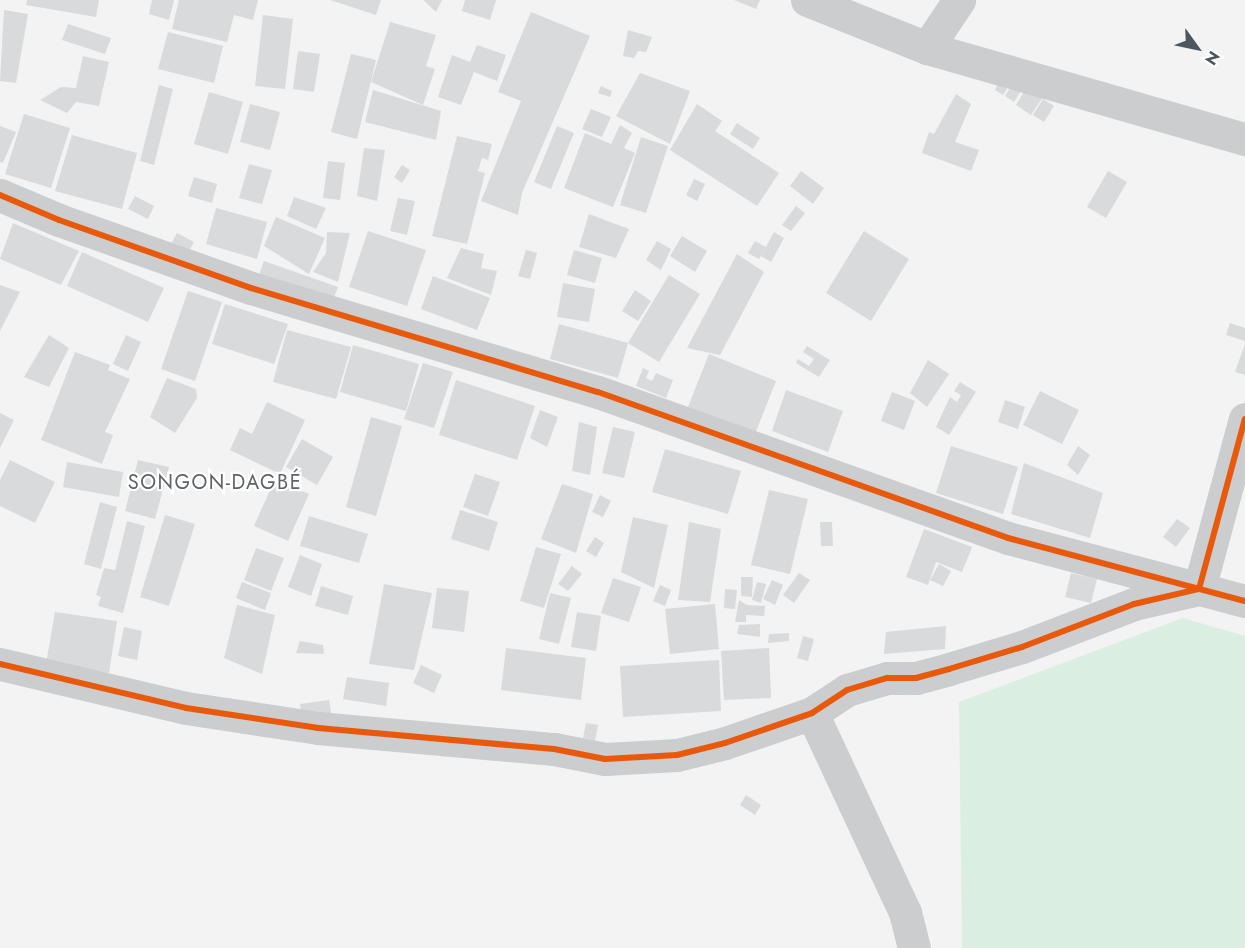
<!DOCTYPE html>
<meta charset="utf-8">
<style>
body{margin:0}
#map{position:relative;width:1245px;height:948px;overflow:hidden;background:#f3f3f3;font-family:Jost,sans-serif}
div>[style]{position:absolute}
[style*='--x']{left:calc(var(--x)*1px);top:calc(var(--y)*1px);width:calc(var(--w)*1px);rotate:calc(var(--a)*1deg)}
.green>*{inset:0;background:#daefe1}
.building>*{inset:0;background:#d9dadb}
.minor>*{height:33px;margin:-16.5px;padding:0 16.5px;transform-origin:16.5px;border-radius:16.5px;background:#cbcdce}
.cycleway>*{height:6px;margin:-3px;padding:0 3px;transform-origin:3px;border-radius:3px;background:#e8590c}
span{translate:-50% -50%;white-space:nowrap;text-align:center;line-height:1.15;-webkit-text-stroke:4.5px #fff;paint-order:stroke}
.neighbourhood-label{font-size:20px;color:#5f6266;letter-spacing:1.5px}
.north{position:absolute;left:1167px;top:18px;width:60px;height:60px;-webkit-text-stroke:4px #fff;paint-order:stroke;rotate:123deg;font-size:16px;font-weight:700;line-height:24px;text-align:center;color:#4b565e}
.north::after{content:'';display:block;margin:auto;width:21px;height:27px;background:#4b565e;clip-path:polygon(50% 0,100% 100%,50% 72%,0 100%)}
</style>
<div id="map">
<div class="green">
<div style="clip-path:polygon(1183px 618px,1245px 636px,1245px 948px,962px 948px,959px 702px)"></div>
</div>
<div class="building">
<div style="clip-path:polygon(27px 0,99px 0,96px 17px,26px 5px)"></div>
<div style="clip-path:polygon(152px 0,174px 0,169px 20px,149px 14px)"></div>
<div style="clip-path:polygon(179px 0,258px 0,253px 20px,234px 15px,227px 42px,172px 29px)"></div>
<div style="clip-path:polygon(330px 0,381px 0,376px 15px)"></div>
<div style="clip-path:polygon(423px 0,442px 0,436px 12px)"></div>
<div style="clip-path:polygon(465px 0,496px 0,490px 20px,462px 11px)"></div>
<div style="clip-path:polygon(734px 0,760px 0,756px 9px)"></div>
<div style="clip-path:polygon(4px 10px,28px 14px,16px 83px,0 81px)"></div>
<div style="clip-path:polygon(531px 12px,590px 36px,522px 193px,518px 215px,481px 201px,521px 101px,498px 92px)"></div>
<div style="clip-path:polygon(263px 15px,293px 19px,285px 89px,255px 86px)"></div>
<div style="clip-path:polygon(390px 22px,436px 35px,426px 66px,435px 69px,423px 105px,371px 82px)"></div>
<div style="clip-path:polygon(68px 24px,111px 38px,105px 54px,62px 40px)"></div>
<div style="clip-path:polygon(628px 30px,652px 37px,646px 52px,638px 51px,634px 58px,623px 56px)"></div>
<div style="clip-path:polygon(168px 32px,223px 46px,214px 83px,158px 69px)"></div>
<div style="clip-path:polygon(477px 45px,506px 55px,497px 81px,474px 72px,461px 105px,438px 97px,452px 55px,470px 62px)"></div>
<div style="clip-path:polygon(298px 51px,320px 54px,314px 92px,293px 89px)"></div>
<div style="clip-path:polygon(351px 54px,376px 60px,357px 139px,331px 132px)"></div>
<div style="clip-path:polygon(83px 56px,109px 62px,99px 106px,76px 102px,67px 113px,40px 100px,61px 87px,76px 88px)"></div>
<div style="clip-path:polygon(640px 73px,690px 91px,670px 144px,616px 116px)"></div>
<div style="clip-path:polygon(1017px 77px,1026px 83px,1014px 102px,1005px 96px)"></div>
<div style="clip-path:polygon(998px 84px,1007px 89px,1003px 95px,995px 90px)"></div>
<div style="clip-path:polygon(159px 85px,173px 89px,154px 165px,140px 161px)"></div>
<div style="clip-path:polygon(1028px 85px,1049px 88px,1031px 115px,1016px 105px)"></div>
<div style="clip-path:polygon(601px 86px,612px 91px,610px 97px,598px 93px)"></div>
<div style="clip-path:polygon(373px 90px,441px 111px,436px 140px,365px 122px)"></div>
<div style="clip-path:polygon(209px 92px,243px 102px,228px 154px,194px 144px)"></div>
<div style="clip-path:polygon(956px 94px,971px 104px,955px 142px,979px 150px,971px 171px,922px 153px,929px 132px,934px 134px)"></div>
<div style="clip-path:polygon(1043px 99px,1054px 106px,1044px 122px,1033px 115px)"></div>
<div style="clip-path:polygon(250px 104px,280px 112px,270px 150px,240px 142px)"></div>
<div style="clip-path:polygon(697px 104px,722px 121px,715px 131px,779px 173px,757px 206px,670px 150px)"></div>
<div style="clip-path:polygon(591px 109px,611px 117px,602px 137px,582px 129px)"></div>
<div style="clip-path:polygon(24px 114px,70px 128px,51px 188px,5px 174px)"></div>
<div style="clip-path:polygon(737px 123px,760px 138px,753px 149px,730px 134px)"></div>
<div style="clip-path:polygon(620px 125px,632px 133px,624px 148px,635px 153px,613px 207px,564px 188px,585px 133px,611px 144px)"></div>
<div style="clip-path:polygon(0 126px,16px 132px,3px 163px,0 162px)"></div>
<div style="clip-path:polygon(557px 126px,574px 133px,551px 189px,534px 182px)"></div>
<div style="clip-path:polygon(72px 135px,137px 153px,122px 209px,55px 191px)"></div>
<div style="clip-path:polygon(457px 136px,492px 144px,488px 160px,482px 158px,478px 171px,485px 173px,467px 244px,432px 236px)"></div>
<div style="clip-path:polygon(641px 137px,668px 146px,646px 213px,620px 205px)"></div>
<div style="clip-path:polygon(364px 148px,385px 150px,377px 201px,357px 196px)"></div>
<div style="clip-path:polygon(328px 161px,345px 163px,340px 200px,323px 198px)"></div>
<div style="clip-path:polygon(249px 164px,272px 170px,262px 204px,239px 198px)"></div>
<div style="clip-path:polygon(402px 165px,410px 170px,402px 183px,394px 177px)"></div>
<div style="clip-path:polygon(801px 171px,824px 188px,813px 204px,790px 186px)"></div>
<div style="clip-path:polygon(1108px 171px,1127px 182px,1106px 218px,1087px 207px)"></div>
<div style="clip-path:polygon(194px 177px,217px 184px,212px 203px,188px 196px)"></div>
<div style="clip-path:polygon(694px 179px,705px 184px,697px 201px,686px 195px)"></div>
<div style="clip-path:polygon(135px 196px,154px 206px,148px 219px,128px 209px)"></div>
<div style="clip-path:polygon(294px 197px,326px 208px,316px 229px,287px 216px)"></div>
<div style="clip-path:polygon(398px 198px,415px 201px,407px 235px,390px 231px)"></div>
<div style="clip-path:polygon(796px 206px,805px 213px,791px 231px,782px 225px)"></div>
<div style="clip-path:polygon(216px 208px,267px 222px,257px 259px,206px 244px)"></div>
<div style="clip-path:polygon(589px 214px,629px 229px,616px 258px,579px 247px)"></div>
<div style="clip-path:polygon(276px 217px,325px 238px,309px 274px,264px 246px)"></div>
<div style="clip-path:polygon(13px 223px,79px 251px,61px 285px,0 259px)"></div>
<div style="clip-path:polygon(368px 231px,426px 250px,407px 306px,349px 287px)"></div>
<div style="clip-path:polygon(864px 231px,909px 259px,871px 321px,826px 293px)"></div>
<div style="clip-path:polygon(327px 232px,350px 233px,338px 282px,313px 272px,326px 253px)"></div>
<div style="clip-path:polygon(774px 232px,784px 238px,771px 262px,761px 256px)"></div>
<div style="clip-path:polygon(177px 233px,194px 242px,187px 254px,171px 244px)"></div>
<div style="clip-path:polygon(682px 236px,707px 251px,695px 272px,670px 256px)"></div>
<div style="clip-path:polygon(657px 241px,671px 249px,661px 270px,646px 260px)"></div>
<div style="clip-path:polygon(755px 241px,766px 247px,759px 259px,748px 253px)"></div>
<div style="clip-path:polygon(461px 248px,484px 254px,481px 268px,497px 271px,491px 295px,447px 278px)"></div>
<div style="clip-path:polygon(526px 250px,537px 253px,530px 279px,518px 276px)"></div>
<div style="clip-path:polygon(574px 250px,602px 258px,595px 283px,567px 275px)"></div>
<div style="clip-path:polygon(82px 252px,164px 288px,148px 322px,67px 286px)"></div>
<div style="clip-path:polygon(737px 254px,764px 272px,720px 355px,687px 348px)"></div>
<div style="clip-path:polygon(264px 261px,338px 287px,328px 314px,254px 288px)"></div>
<div style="clip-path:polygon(669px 275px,700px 294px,659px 362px,628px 343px)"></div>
<div style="clip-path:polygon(433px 276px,490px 298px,477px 330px,421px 309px)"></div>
<div style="clip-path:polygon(563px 283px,595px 289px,589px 322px,557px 317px)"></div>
<div style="clip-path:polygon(0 285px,20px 292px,0 331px)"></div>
<div style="clip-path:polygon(635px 290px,651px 301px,638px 321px,622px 311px)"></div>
<div style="clip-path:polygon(188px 291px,222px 302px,195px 381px,161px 369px)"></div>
<div style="clip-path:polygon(225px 304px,288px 324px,274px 364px,212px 344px)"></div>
<div style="clip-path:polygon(1230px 323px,1245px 328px,1245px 341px,1226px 335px)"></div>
<div style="clip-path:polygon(559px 324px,628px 343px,618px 378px,550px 359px)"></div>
<div style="clip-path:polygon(287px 330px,351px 347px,336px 399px,273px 382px)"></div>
<div style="clip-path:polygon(49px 335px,69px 348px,49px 387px,24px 377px)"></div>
<div style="clip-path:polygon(126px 335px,141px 342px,128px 371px,113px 364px)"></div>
<div style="clip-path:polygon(1245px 344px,1245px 375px,1235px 372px)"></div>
<div style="clip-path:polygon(353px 345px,419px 364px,406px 411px,340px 392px)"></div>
<div style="clip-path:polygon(807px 346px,830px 360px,819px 377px,796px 363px,798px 359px,809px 366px,814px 359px,803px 352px)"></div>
<div style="clip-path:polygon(75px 352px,110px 365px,108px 370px,130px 379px,105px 432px,113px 435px,102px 464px,41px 440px)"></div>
<div style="clip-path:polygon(709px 354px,776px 381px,755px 434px,688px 407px)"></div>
<div style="clip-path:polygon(928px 360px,949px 374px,927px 407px,910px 393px)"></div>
<div style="clip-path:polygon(423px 363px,453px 372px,434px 428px,404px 419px)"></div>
<div style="clip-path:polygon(643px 368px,649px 371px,646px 378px,652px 381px,656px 373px,673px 380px,666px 398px,636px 386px)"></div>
<div style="clip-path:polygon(167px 378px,196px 389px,197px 398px,175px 433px,150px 417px)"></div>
<div style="clip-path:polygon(456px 380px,535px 406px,517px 460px,439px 435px)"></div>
<div style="clip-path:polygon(960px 382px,976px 392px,949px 435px,936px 427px,950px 397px,957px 402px,961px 395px,954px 391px)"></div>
<div style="clip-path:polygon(786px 390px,843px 411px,828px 452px,772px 431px)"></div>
<div style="clip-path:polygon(1040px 391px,1079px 410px,1062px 444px,1023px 425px)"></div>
<div style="clip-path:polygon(892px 392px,915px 401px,904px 430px,881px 421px)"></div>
<div style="clip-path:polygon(1005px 400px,1025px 407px,1018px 429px,998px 422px)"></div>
<div style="clip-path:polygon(267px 402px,305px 420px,280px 474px,230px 450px,240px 428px,252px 434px)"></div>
<div style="clip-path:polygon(540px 410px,558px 417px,547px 447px,530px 438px)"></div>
<div style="clip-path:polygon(0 413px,14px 420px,0 448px)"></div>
<div style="clip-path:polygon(371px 417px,402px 426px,376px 516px,346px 507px)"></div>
<div style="clip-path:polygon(579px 422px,597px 427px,590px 475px,572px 471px)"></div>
<div style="clip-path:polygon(613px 427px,635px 432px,624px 478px,602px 473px)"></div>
<div style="clip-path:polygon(302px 439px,333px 457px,317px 485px,286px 467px)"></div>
<div style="clip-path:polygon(951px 446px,1018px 467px,1003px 514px,936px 493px)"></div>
<div style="clip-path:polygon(1078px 446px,1090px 455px,1078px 475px,1067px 465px)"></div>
<div style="clip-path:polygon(665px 449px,741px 471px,728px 514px,652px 492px)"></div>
<div style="clip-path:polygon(10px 460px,55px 482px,35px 523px,0 506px,0 480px)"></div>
<div style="clip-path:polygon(138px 460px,169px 467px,155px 519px,125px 511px)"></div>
<div style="clip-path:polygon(67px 462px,123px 472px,119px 497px,63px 487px)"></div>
<div style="clip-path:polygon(1024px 463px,1103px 493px,1090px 538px,1011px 514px)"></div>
<div style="clip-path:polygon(475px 474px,500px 482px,488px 516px,463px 507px)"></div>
<div style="clip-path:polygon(275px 479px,309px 494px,288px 541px,254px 526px)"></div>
<div style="clip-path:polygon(562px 484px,593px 494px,576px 553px,541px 539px)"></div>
<div style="clip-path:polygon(769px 490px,808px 499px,790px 574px,751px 565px)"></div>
<div style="clip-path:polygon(600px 495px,611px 501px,603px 517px,592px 512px)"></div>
<div style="clip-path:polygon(100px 502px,117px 507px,101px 569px,84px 564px)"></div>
<div style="clip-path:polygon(460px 510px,498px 522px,489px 551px,451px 539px)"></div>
<div style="clip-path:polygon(165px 515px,195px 524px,169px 606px,140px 597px)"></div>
<div style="clip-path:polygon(309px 516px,368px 534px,359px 563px,300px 546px)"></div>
<div style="clip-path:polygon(633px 517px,668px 525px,654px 588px,621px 572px)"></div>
<div style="clip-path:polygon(1177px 519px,1190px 528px,1176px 547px,1163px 537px)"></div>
<div style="clip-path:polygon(127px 521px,145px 526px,123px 613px,98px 606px,101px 597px,96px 595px,104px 568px,115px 570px)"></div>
<div style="clip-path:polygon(689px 522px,721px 529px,710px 602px,678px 600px)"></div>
<div style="clip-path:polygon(820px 522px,832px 522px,833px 546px,821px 546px)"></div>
<div style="clip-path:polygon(924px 529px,972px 547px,962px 572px,936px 562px,928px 585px,906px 577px)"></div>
<div style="clip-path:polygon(595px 537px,604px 543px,596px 557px,586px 551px)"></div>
<div style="clip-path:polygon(536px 547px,561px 554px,544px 608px,520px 601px)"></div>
<div style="clip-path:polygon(256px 548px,284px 558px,271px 591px,244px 580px)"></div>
<div style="clip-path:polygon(300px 555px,322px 564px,311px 596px,288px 587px)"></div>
<div style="clip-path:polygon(939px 564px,951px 571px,943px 586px,930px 580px)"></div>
<div style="clip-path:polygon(572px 566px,582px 574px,568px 591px,558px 584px)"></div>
<div style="clip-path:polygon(799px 573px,810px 580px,794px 603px,783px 595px)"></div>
<div style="clip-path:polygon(1071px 573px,1097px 579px,1091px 603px,1065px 597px)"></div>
<div style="clip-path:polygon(741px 577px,753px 577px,752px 597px,741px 596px)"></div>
<div style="clip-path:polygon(613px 578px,641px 587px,629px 622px,601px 613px)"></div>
<div style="clip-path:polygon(772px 580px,783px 585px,775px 605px,763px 599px)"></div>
<div style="clip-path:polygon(242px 582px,271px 593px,265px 610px,236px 598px)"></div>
<div style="clip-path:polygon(757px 582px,766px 584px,761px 603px,752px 600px)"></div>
<div style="clip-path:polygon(384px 584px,432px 593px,414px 670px,369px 664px)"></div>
<div style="clip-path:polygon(660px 585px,671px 590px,665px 606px,653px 601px)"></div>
<div style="clip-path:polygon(321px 586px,353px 596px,348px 615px,315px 606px)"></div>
<div style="clip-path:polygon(437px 588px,469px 591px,464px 632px,432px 628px)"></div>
<div style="clip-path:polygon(725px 589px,737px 590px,735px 609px,724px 608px)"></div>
<div style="clip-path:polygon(550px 593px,571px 598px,559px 644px,539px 639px)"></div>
<div style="clip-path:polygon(739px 600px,747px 605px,765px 606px,764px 616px,746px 615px,746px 622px,735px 622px)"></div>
<div style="clip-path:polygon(715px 604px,719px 649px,670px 654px,665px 609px)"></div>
<div style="clip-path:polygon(237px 605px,275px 615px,262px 674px,224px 658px)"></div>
<div style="clip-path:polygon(55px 612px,117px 621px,109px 673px,46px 664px)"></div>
<div style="clip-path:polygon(577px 612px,601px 616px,596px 651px,571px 647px)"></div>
<div style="clip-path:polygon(760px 624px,760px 637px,737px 634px,739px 625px)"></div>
<div style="clip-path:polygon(946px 626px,945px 649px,884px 654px,886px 632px)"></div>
<div style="clip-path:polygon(124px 627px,142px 631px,137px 660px,118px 656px)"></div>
<div style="clip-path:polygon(789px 633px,789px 641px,768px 643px,769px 634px)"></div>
<div style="clip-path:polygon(803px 636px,814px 639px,808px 661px,797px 658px)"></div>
<div style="clip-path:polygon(300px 641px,323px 645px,324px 654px,296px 653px)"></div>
<div style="clip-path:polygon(506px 648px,586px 658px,581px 700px,501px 690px)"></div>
<div style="clip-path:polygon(769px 648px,771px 698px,724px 700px,721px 651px)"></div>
<div style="clip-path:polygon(719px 660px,721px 711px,623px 717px,620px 666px)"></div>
<div style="clip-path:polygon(421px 665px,442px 675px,434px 693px,413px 683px)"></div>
<div style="clip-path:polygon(347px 677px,389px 683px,386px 706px,343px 699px)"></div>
<div style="clip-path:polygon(329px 700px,332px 719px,303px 723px,300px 704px)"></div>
<div style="clip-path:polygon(586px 723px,598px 725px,595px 741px,583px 738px)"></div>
<div style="clip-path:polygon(746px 795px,761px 805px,755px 815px,740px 805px)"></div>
</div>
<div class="minor">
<div style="--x:807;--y:0;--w:129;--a:21.8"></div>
<div style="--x:927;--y:48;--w:331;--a:16"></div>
<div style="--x:927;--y:48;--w:58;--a:-56.3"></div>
<div style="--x:0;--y:195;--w:64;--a:23"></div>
<div style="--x:59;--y:220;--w:204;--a:19.5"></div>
<div style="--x:251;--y:288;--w:362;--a:16.7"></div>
<div style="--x:598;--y:392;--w:435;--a:19.6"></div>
<div style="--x:1008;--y:538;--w:245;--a:14.9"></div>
<div style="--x:0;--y:664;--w:191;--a:13.3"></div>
<div style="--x:186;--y:708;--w:134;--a:8.6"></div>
<div style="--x:318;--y:728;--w:237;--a:5.1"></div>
<div style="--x:554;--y:749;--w:52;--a:11.1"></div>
<div style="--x:605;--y:759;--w:72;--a:-3.2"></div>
<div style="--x:677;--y:755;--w:49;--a:-14"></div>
<div style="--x:725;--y:743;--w:92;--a:-19"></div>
<div style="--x:812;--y:713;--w:42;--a:-33.3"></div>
<div style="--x:847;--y:690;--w:42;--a:-16.7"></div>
<div style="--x:887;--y:678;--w:29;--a:0"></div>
<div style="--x:916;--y:678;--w:34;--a:-15"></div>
<div style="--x:949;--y:669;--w:76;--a:-16.8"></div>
<div style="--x:1022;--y:647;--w:120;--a:-21"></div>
<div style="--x:1134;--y:604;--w:67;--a:-13"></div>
<div style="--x:1199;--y:589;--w:176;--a:-74.9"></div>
<div style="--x:812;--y:713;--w:220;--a:65"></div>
<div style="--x:905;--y:912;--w:37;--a:76"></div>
</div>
<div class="cycleway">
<div style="--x:0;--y:195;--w:64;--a:23"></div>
<div style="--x:59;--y:220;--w:204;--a:19.5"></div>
<div style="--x:251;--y:288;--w:362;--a:16.7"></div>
<div style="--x:598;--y:392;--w:435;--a:19.6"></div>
<div style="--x:1008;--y:538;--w:245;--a:14.9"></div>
<div style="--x:0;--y:664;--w:191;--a:13.3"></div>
<div style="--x:186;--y:708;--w:134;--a:8.6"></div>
<div style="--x:318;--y:728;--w:237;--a:5.1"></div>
<div style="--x:554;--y:749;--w:52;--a:11.1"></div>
<div style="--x:605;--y:759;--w:72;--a:-3.2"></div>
<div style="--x:677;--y:755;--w:49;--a:-14"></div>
<div style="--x:725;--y:743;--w:92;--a:-19"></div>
<div style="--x:812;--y:713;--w:42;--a:-33.3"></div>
<div style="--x:847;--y:690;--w:42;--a:-16.7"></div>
<div style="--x:887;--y:678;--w:29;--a:0"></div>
<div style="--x:916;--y:678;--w:34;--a:-15"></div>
<div style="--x:949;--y:669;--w:76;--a:-16.8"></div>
<div style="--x:1022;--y:647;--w:120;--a:-21"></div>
<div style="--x:1134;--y:604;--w:67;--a:-13"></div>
<div style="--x:1199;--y:589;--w:176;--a:-74.9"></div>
</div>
<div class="neighbourhood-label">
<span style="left:215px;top:482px">SONGON-DAGBÉ</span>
</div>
<div class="north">N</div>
</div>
